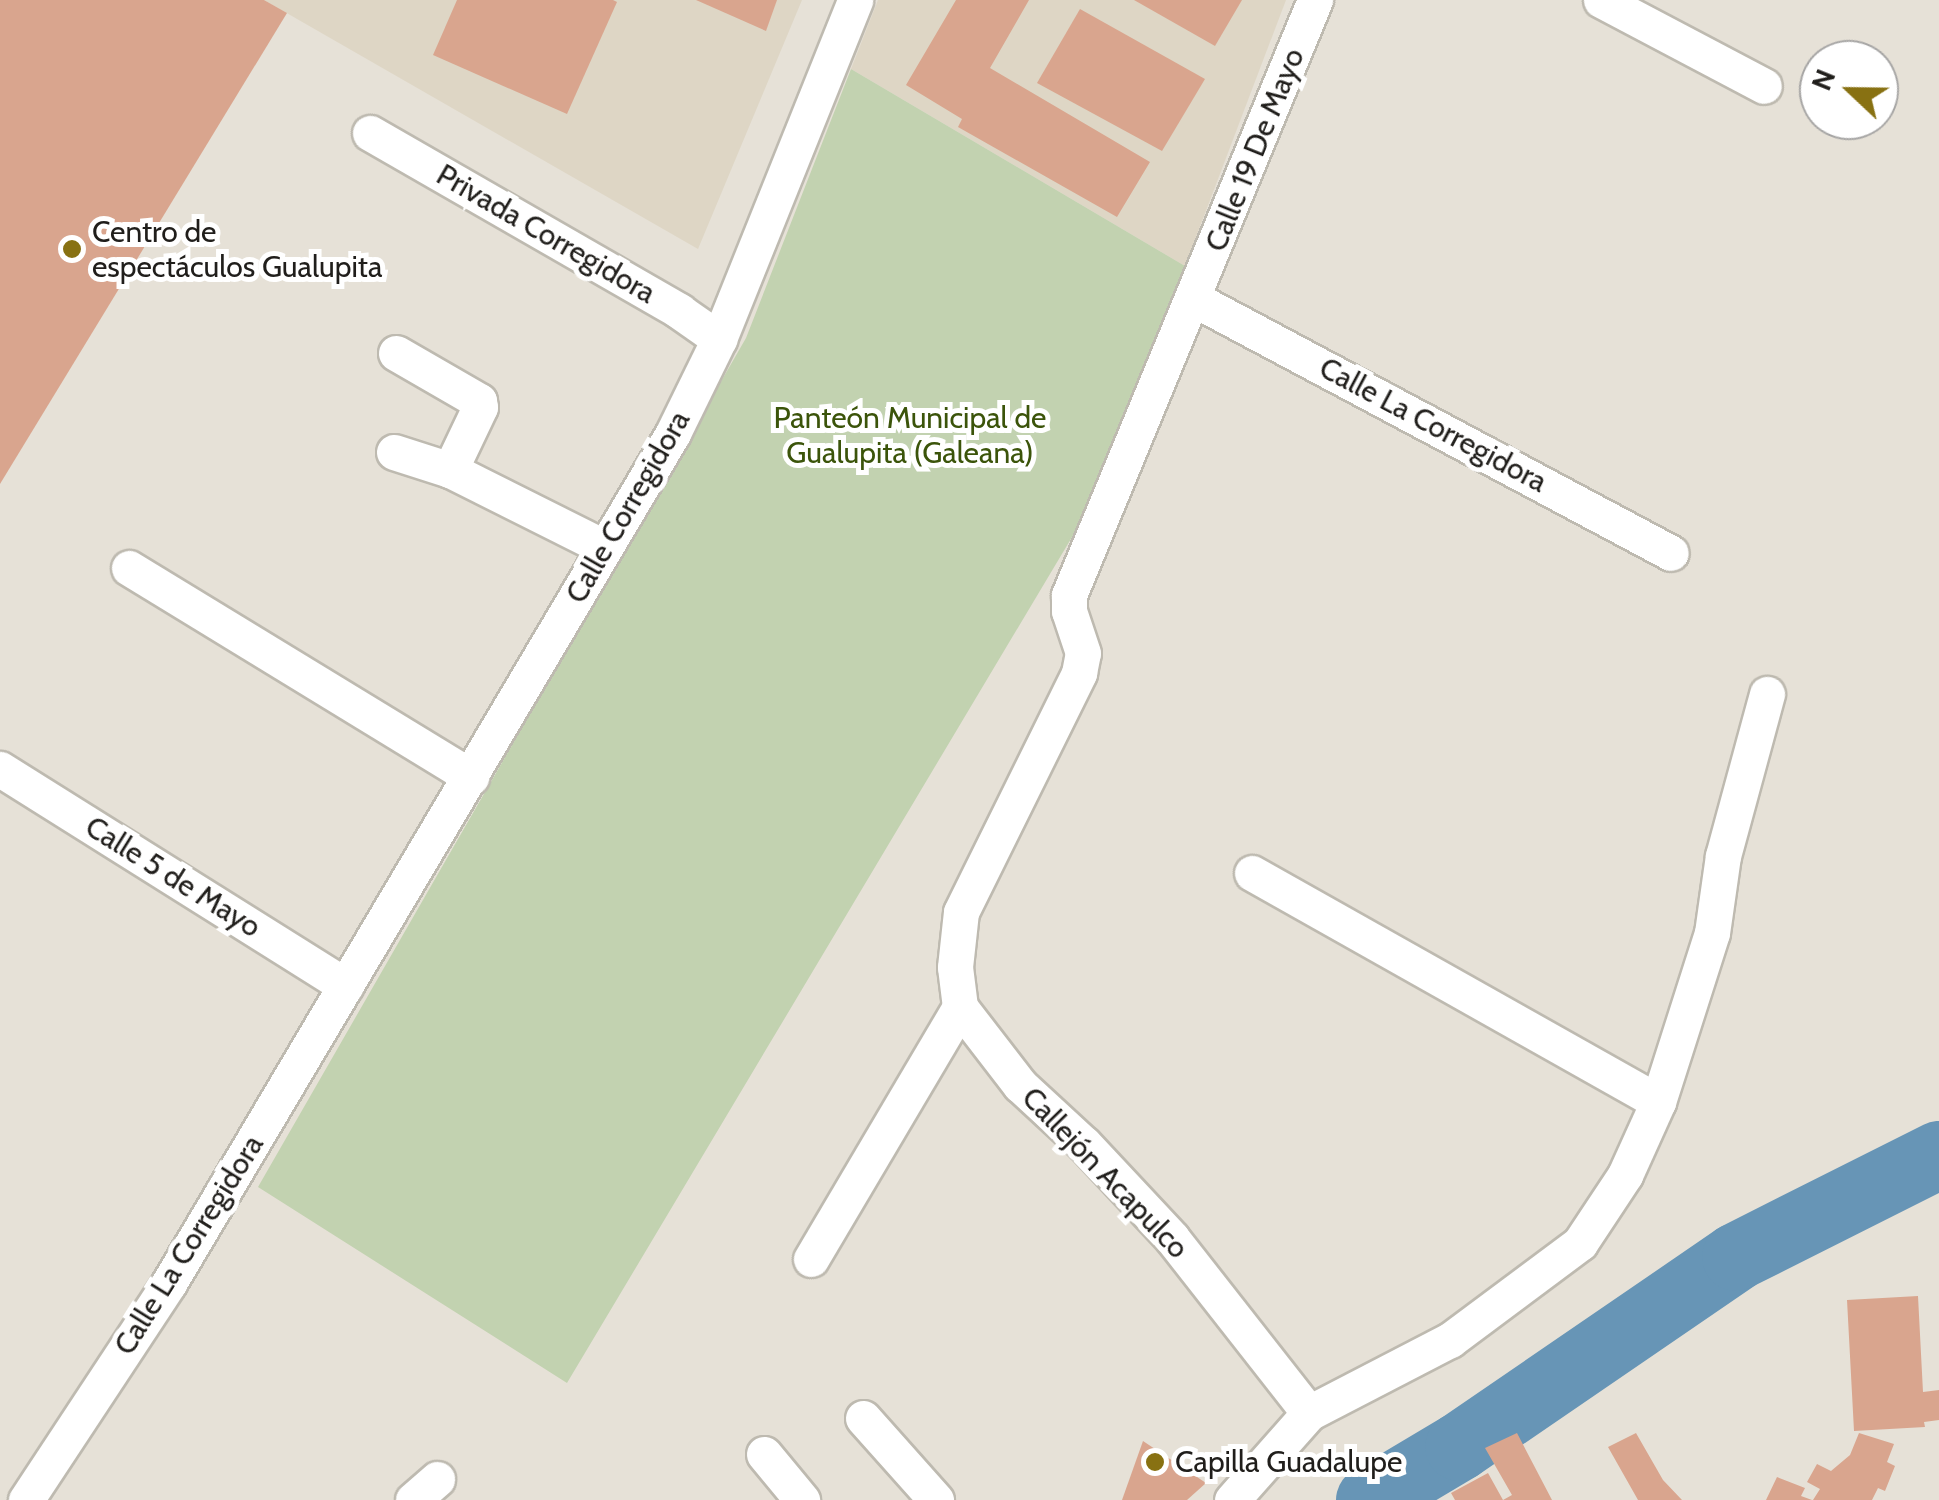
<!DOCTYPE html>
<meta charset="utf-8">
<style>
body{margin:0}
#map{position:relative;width:1939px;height:1500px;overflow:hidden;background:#e6e1d7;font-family:Cabin,sans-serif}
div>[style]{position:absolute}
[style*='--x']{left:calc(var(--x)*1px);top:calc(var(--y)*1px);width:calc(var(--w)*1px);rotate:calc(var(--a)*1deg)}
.built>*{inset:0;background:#ded6c5}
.green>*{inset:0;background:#c2d2b0}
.river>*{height:68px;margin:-34px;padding:0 34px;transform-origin:34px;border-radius:34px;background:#6795b6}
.building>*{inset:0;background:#d9a58e}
.roads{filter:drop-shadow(2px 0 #bebab0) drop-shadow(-2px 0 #bebab0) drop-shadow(0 2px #bebab0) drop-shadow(0 -2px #bebab0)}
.street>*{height:35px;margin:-17.5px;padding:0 17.5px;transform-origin:17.5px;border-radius:17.5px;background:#fff}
.dots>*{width:28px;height:28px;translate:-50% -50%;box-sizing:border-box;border:5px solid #fff;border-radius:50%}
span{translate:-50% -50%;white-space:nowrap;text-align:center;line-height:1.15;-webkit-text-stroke:10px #fff;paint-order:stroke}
.street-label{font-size:30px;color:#201e1b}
.poi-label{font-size:30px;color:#201e1b}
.left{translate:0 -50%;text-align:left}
.park-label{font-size:30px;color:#3b540a}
.north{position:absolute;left:1799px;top:40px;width:100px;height:100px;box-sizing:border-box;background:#fff;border:2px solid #a6a5a4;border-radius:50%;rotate:292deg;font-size:28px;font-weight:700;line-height:40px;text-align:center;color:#201e1b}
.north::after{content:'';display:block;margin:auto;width:35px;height:45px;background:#887112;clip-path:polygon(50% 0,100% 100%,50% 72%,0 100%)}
</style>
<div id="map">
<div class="built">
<div style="clip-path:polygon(264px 0,802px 0,698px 249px)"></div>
<div style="clip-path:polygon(878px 0,1286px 0,1185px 266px,851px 69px)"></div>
</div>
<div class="green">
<div style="clip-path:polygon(851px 69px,1185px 266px,1084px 517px,567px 1383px,258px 1187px,746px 338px)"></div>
</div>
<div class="river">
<div style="--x:1370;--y:1500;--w:104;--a:-30.8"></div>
<div style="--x:1459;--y:1447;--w:336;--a:-34.4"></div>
<div style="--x:1736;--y:1257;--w:227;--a:-26.7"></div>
</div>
<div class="building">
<div style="clip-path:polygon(0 0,264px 0,287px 13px,0 484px)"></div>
<div style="clip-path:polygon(457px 0,613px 0,617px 2px,567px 114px,433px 55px)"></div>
<div style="clip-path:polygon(696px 0,777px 0,766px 31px)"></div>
<div style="clip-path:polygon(956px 0,1029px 0,990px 68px,1150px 162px,1117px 217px,958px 127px,962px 119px,906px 85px)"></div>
<div style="clip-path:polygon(1134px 0,1242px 0,1215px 46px)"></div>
<div style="clip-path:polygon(1080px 9px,1205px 79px,1162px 151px,1037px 83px)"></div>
<div style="clip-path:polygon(1918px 1296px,1923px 1392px,1939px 1390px,1939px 1420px,1924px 1422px,1925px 1427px,1854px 1431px,1847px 1300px)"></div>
<div style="clip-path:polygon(1517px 1433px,1552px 1500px,1455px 1500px,1451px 1493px,1488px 1473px,1503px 1500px,1512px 1495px,1485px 1448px)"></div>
<div style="clip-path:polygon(1636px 1433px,1663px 1480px,1682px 1500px,1638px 1500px,1608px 1447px)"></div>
<div style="clip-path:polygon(1859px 1433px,1894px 1444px,1887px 1462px,1895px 1466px,1885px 1491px,1878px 1488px,1872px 1500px,1813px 1500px,1820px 1489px,1807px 1482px,1817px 1464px,1831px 1471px,1850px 1455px)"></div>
<div style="clip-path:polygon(1143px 1441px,1206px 1483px,1187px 1500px,1122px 1500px)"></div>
<div style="clip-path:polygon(1777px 1477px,1805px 1488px,1801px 1496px,1812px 1500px,1766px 1500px)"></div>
</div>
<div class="roads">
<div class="street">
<div style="--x:1601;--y:0;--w:184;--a:27.8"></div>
<div style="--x:370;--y:133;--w:357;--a:29.9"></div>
<div style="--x:679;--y:311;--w:49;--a:35"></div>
<div style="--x:1194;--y:299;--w:540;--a:28.04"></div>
<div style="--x:396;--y:353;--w:96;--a:30"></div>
<div style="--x:479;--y:401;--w:6;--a:81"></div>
<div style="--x:480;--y:407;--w:70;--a:115.5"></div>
<div style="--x:394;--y:452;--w:59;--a:17.8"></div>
<div style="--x:450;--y:470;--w:172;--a:26.6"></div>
<div style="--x:129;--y:568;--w:401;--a:31.4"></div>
<div style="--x:0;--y:769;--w:408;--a:32.1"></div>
<div style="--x:1252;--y:873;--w:466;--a:29.4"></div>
<div style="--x:811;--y:1259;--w:293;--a:-59.4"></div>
<div style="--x:1309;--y:1413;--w:222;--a:-128.1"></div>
<div style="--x:1172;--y:1238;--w:129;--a:-133.1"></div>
<div style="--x:1084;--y:1144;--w:87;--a:-137.3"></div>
<div style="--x:1020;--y:1085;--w:98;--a:-127.6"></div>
<div style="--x:960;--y:1007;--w:40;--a:-97.1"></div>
<div style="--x:955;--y:967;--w:55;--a:-83.8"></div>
<div style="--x:961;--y:912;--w:267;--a:-63.7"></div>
<div style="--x:1079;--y:673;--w:20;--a:-79"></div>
<div style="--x:1083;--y:653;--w:44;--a:-108.4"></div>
<div style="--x:1069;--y:611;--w:16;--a:-90"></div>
<div style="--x:1069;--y:595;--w:644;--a:-67.54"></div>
<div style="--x:863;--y:1418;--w:110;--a:48.3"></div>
<div style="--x:764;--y:1454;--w:60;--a:50.4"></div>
<div style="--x:26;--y:1500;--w:260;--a:-56.6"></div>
<div style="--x:169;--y:1283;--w:988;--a:-59.33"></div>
<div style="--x:673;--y:433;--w:105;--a:-63.9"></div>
<div style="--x:719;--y:339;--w:365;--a:-68.1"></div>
<div style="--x:413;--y:1500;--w:32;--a:-41"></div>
<div style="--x:1232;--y:1500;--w:116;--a:-48.5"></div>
<div style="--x:1309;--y:1413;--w:159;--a:-27.4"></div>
<div style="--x:1450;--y:1340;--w:162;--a:-36.7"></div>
<div style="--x:1580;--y:1243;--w:82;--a:-56.5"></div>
<div style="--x:1625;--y:1175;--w:80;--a:-65.7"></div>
<div style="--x:1658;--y:1102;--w:177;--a:-72.3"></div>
<div style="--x:1712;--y:933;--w:78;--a:-81.9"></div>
<div style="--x:1723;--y:856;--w:168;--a:-74.8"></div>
</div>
</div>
<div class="dots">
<div style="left:72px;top:249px;background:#887112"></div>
<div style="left:1155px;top:1462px;background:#887112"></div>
</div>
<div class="street-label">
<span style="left:1255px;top:150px;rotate:-68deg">Calle 19 De Mayo</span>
<span style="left:546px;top:234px;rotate:30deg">Privada Corregidora</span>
<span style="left:1433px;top:425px;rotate:28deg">Calle La Corregidora</span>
<span style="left:628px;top:507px;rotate:-60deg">Calle Corregidora</span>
<span style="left:173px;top:877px;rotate:32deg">Calle 5 de Mayo</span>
<span style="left:1105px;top:1173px;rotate:46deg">Callejón Acapulco</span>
<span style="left:189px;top:1245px;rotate:-58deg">Calle La Corregidora</span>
</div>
<div class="poi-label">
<span class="left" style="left:92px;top:249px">Centro de<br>espectáculos Gualupita</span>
<span class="left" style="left:1175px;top:1462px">Capilla Guadalupe</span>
</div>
<div class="park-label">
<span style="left:910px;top:435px">Panteón Municipal de<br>Gualupita (Galeana)</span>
</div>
<div class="north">N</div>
</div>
